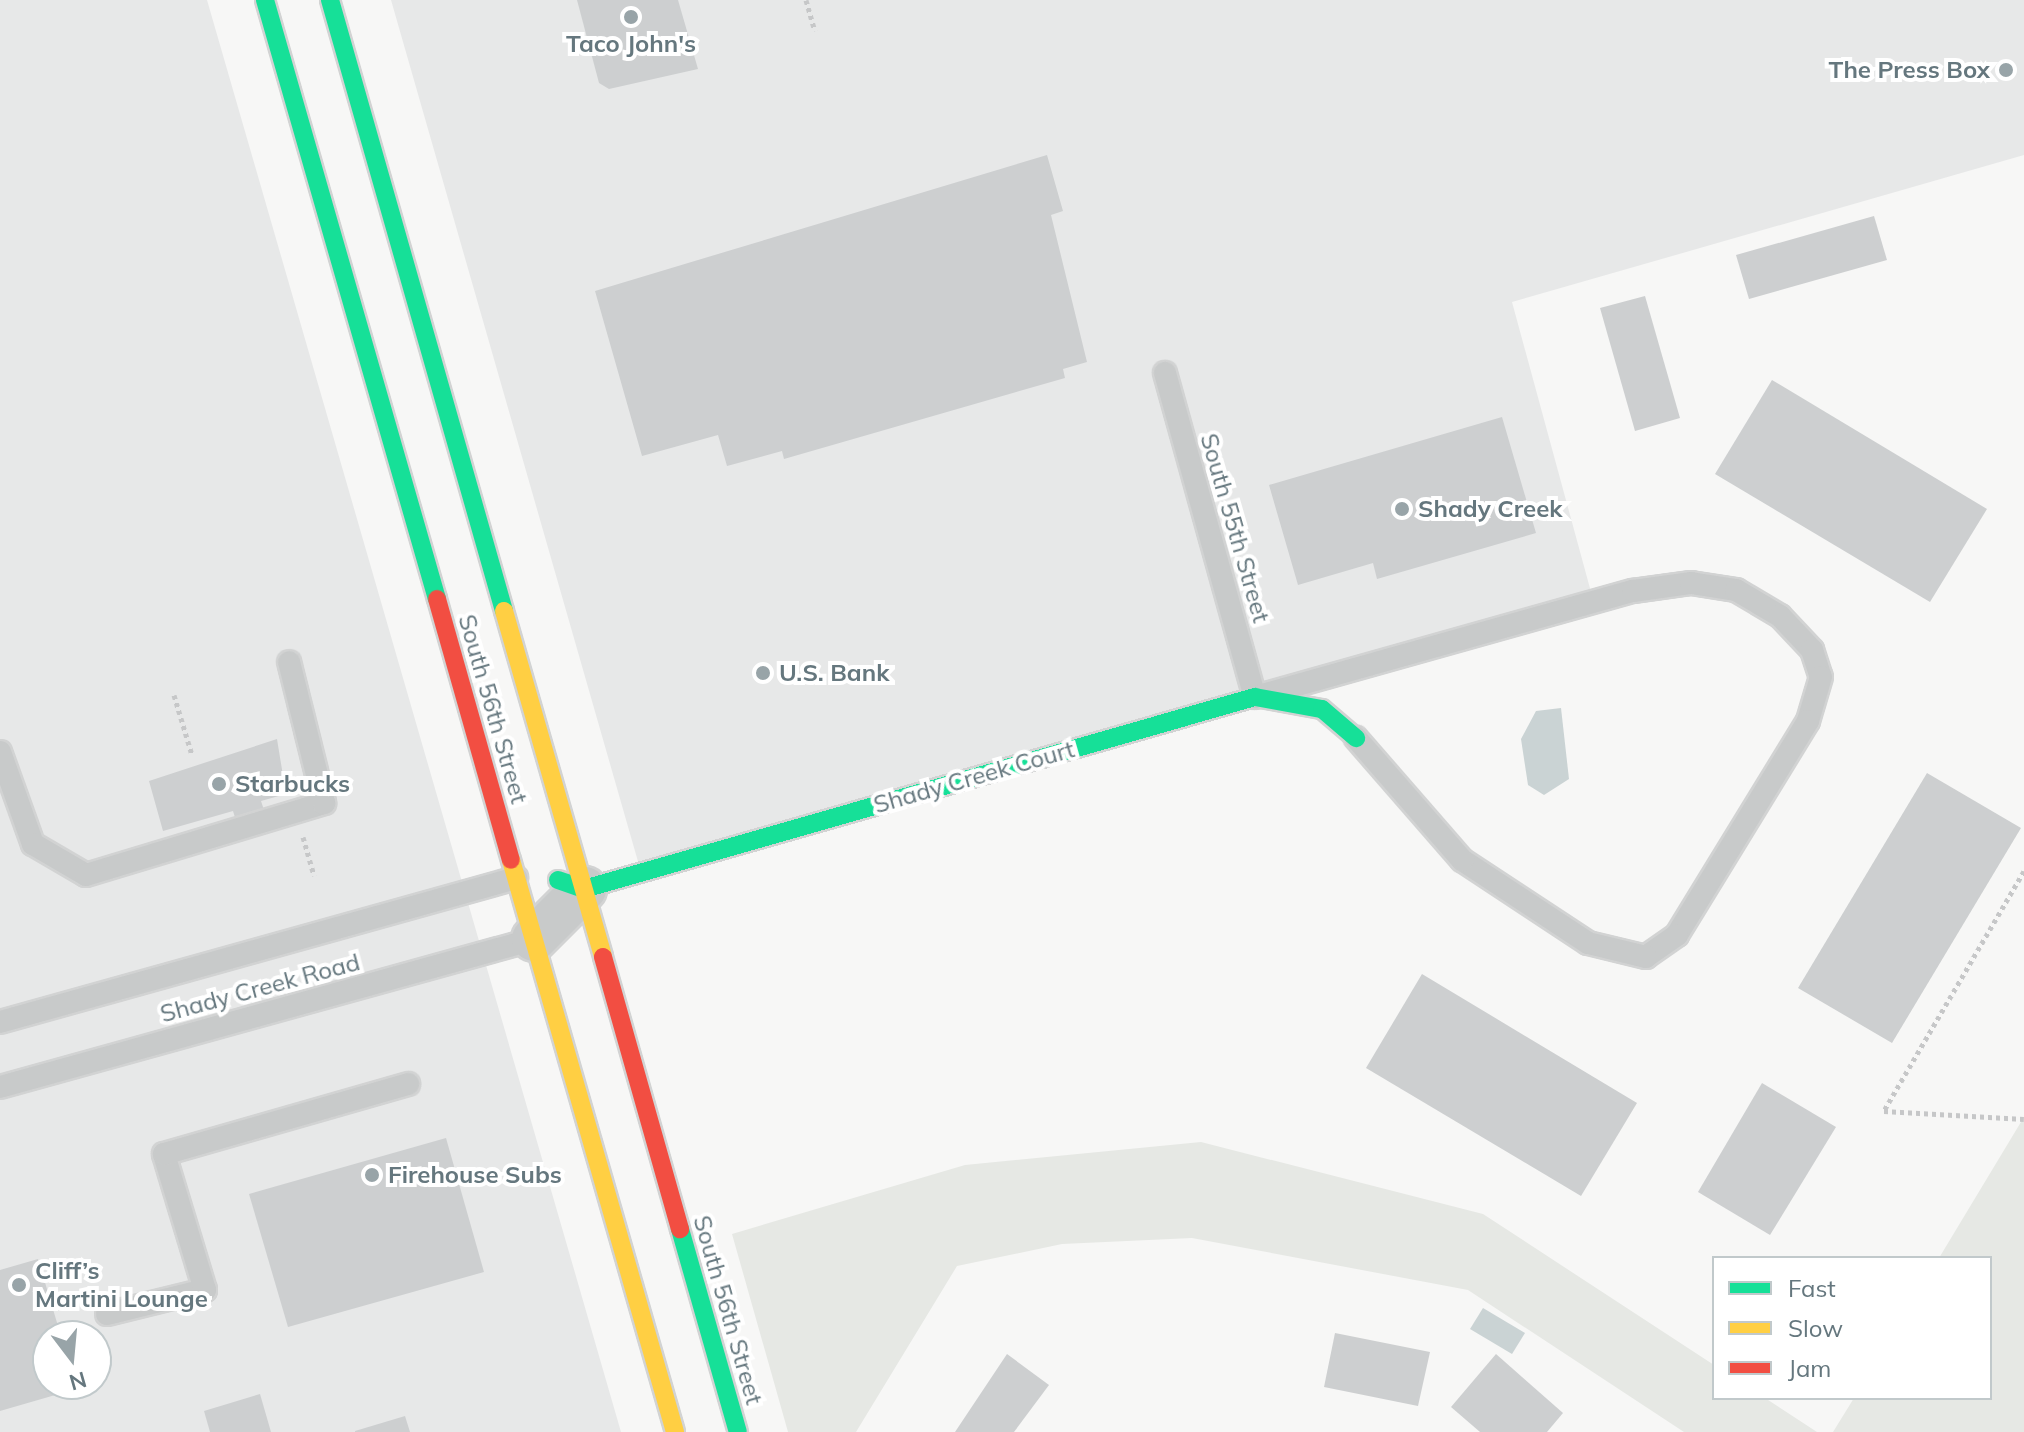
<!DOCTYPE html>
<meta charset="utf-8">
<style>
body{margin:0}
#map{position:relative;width:2024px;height:1432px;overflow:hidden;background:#f7f7f6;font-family:Mulish,sans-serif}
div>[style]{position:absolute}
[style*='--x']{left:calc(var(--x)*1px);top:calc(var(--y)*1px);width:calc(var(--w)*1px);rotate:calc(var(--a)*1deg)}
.built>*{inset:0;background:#e7e8e8}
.green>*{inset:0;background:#e6e8e4}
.water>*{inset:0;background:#cad3d4}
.building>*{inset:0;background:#cdcfd0}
.path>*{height:5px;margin-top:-2.5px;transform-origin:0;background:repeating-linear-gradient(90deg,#c6c7c8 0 4px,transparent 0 8px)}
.roads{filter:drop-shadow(2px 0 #d2d3d3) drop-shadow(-2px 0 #d2d3d3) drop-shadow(0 2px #d2d3d3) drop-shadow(0 -2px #d2d3d3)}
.lane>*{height:22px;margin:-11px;padding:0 11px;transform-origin:11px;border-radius:11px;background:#c8caca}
.street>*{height:44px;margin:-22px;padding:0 22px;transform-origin:22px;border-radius:22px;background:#c8caca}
.fast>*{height:18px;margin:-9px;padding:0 9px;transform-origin:9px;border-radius:9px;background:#16e098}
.slow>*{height:18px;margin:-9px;padding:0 9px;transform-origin:9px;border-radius:9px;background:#ffcf43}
.jam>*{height:18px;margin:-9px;padding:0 9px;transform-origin:9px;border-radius:9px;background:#f24e42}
.dots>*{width:22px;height:22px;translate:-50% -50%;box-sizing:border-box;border:4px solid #fff;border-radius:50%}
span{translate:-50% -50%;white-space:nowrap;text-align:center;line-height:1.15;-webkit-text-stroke:8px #fff;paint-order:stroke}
.poi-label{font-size:24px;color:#65777e;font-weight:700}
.right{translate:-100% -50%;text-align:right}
.left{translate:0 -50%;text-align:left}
.street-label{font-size:24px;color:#65777e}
.legend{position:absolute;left:1712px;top:1256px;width:280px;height:144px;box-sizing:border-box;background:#fff;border:2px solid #c1c9cb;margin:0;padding:10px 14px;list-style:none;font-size:24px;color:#65777e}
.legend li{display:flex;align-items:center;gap:16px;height:40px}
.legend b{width:40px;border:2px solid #c1c9cb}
.north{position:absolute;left:32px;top:1320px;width:80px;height:80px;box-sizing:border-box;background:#fff;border:2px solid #c1c9cb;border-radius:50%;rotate:164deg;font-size:22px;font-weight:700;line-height:32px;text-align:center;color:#65777e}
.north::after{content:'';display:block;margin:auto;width:28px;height:36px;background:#98a4a8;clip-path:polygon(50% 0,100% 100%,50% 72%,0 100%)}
</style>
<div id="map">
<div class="built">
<div style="clip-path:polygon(evenodd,0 0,207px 0,621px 1432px,0 1432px,0 0,48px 1336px,96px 1336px,96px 1384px,48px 1384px,48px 1336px)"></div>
<div style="clip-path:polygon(391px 0,2024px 0,2024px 155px,1512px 302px,1594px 603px,641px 872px)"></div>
</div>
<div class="green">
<div style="clip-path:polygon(2024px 1117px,2024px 1432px,1833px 1432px,1854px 1398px,1990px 1398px,1990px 1258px,1939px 1258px)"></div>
<div style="clip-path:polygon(1201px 1142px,1483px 1214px,1714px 1365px,1714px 1398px,1765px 1398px,1817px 1432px,1684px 1432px,1468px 1290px,1192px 1238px,1062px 1244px,957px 1266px,856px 1432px,788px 1432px,732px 1234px,965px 1165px)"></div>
</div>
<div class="water">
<div style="clip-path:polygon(1561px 708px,1569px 779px,1544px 795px,1528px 785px,1521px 739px,1536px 711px)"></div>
<div style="clip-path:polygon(1483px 1308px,1525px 1333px,1512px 1354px,1470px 1329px)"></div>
</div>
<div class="building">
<div style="clip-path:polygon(577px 0,678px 0,698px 69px,609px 89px,599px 83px)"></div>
<div style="clip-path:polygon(1047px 155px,1063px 211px,1051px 215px,1087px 362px,1063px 369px,1065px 378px,784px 459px,782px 451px,727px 466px,718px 435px,642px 456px,595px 291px)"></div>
<div style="clip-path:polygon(1874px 216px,1887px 260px,1749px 299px,1736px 255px)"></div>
<div style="clip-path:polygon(1645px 296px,1680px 418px,1635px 431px,1600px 308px)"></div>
<div style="clip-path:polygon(1772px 380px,1987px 509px,1930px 602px,1715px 474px)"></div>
<div style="clip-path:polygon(1502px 417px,1536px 533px,1377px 579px,1373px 563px,1298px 585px,1269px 485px)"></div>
<div style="clip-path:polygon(277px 739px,286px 794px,261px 801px,264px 810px,238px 827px,233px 811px,163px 831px,149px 781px)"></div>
<div style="clip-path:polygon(1927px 773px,2021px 828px,1892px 1043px,1798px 988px)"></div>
<div style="clip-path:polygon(1422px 974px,1637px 1103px,1581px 1196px,1366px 1068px)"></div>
<div style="clip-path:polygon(1762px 1083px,1836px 1127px,1770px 1235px,1698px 1192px)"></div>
<div style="clip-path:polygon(446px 1138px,484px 1272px,288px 1327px,249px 1194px)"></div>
<div style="clip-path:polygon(38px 1259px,61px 1336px,48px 1336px,48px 1384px,76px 1389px,0 1411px,0 1270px)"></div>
<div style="clip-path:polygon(1335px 1333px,1430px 1352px,1418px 1406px,1324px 1387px)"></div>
<div style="clip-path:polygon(1007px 1354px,1049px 1385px,1014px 1432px,955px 1432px)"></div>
<div style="clip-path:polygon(1496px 1354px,1563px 1413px,1547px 1432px,1480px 1432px,1451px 1407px)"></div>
<div style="clip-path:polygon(260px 1394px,271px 1432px,210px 1432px,204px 1411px)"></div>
<div style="clip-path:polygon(405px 1416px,410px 1432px,355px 1432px,355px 1431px)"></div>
</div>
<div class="path">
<div style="--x:806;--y:0;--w:32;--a:74"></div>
<div style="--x:174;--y:695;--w:63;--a:73.3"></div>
<div style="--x:303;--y:837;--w:40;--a:74"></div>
<div style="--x:2024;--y:871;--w:278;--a:120.3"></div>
<div style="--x:1884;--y:1111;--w:140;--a:3.3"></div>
</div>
<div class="roads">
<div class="lane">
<div style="--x:1165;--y:373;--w:336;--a:74.5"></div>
<div style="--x:1255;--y:697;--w:393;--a:-15.7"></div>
<div style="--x:1633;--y:591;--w:59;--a:-7.9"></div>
<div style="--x:1691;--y:583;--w:46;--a:8.8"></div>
<div style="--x:1736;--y:590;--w:51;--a:30.6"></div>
<div style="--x:1780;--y:616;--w:47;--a:46.7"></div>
<div style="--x:1812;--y:650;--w:28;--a:72"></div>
<div style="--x:1821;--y:677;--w:46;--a:106.5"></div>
<div style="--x:1808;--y:721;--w:251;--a:121.5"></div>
<div style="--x:1677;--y:935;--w:38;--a:145"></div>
<div style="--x:1646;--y:957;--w:60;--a:-166.4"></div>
<div style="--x:1588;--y:943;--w:151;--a:-146.6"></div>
<div style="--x:1462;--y:860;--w:162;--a:-131"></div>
<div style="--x:0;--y:752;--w:98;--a:70.3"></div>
<div style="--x:33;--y:844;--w:61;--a:30.3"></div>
<div style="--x:86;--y:875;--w:249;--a:-16.8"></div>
<div style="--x:324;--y:803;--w:145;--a:-103.9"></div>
<div style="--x:0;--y:1022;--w:536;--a:-15.59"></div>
<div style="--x:0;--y:1087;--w:554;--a:-15.49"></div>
<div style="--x:107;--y:1314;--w:101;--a:-13.8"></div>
<div style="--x:205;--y:1290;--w:142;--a:-106.8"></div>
<div style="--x:164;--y:1154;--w:254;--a:-16"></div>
</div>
<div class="street">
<div style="--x:534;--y:939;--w:71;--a:-45"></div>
</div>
<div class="fast">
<div style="--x:265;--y:0;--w:623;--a:73.98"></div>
<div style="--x:330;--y:0;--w:635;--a:74.1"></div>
<div style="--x:558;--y:880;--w:28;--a:19"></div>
<div style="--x:584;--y:889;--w:698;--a:-15.97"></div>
<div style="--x:1255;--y:697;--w:68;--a:10.2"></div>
<div style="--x:1322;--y:709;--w:45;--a:40.5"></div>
<div style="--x:680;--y:1229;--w:211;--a:74.1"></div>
</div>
<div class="slow">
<div style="--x:504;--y:611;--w:360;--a:74"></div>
<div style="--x:511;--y:860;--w:595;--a:74"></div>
</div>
<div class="jam">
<div style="--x:437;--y:599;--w:271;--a:74.2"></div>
<div style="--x:603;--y:957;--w:283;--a:74.2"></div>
</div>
</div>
<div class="dots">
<div style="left:631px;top:17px;background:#98a4a8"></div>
<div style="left:2006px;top:70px;background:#98a4a8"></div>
<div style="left:1402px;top:509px;background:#98a4a8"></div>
<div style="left:763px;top:673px;background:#98a4a8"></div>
<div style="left:219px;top:784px;background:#98a4a8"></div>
<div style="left:372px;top:1175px;background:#98a4a8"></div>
<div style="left:19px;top:1285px;background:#98a4a8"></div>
</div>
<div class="poi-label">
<span style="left:631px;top:44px">Taco John's</span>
<span class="right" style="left:1990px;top:70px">The Press Box</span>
<span class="left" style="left:1418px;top:509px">Shady Creek</span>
<span class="left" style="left:779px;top:673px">U.S. Bank</span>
<span class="left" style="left:235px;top:784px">Starbucks</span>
<span class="left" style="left:388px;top:1175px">Firehouse Subs</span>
<span class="left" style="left:35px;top:1285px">Cliff’s<br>Martini Lounge</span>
</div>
<div class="street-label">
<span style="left:1235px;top:528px;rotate:74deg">South 55th Street</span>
<span style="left:493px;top:709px;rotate:74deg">South 56th Street</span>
<span style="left:974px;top:777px;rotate:-16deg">Shady Creek Court</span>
<span style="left:260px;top:988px;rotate:-15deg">Shady Creek Road</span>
<span style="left:728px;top:1310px;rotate:74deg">South 56th Street</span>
</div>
<ul class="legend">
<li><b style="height:10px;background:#16e098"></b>Fast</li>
<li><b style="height:10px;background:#ffcf43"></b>Slow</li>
<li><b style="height:10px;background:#f24e42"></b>Jam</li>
</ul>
<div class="north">N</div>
</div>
